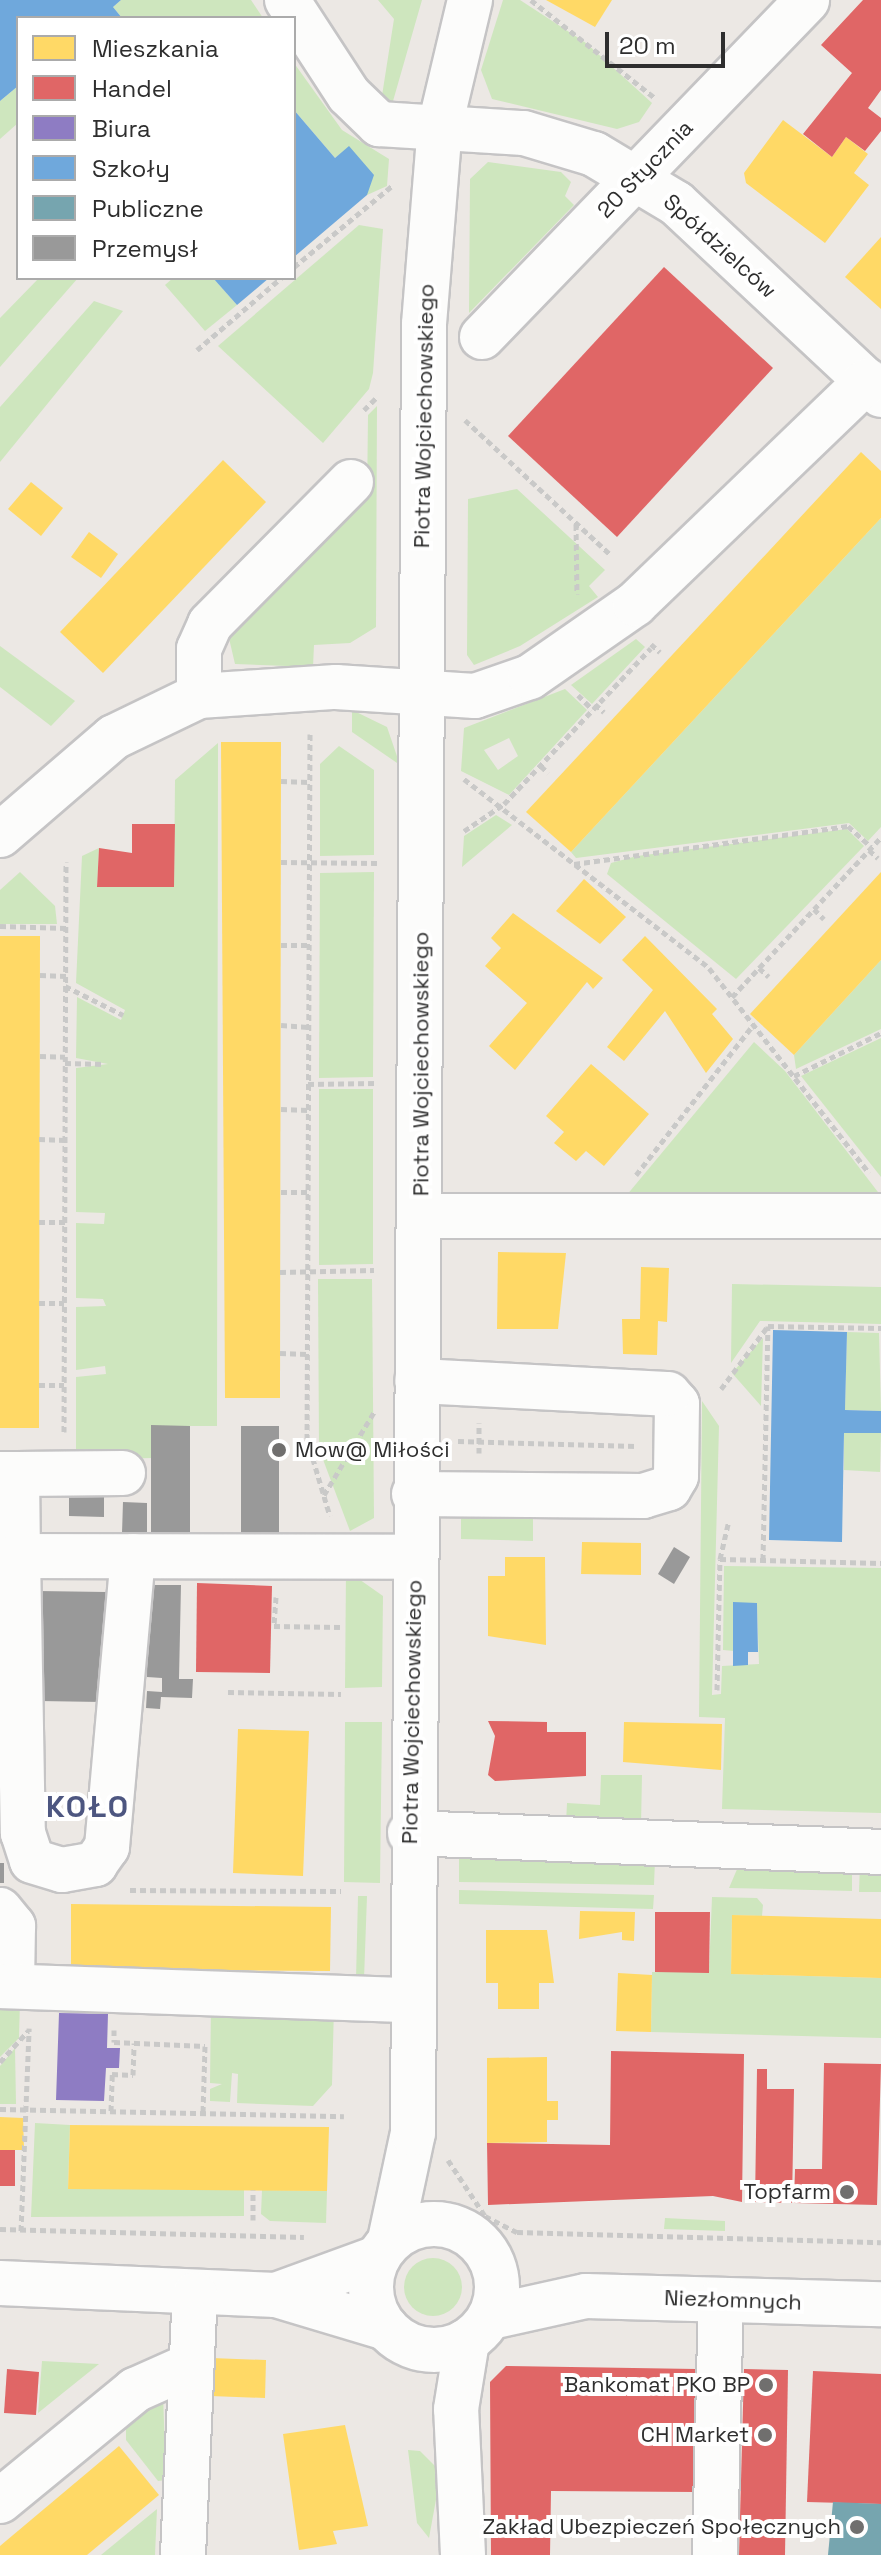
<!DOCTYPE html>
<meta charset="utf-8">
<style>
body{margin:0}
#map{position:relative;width:881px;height:2555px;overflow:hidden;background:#ece8e4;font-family:"Space Grotesk",sans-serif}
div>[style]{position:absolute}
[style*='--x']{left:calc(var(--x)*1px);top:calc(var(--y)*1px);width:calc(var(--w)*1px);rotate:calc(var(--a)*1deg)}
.green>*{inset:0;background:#cee6be}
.round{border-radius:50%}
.homes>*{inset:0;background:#ffd966}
.shops>*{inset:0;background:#e06666}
.offices>*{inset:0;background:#8e7cc3}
.schools>*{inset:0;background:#6fa8dc}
.public>*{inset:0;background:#76a5af}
.industry>*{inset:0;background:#999}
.path>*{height:5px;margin-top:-2.5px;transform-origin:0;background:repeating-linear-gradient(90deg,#c9c9c8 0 6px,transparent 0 10px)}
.roads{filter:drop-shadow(2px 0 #c5c4c5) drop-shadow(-2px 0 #c5c4c5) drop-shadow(0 2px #c5c4c5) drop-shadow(0 -2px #c5c4c5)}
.minor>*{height:44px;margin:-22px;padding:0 22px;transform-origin:22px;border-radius:22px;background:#fcfcfb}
.minor>.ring{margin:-22px;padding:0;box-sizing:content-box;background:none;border:44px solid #fcfcfb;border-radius:50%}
.dots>*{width:22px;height:22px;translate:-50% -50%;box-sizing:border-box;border:4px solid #fff;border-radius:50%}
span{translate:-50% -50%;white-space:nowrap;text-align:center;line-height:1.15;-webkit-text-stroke:8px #fff;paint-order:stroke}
.street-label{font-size:22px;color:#2e2e2e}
.poi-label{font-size:22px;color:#2e2e2e}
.left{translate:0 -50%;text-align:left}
.right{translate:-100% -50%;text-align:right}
.district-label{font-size:30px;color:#4d5680;font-weight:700;letter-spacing:2px}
.legend{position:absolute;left:16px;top:16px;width:280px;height:264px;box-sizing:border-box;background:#fff;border:2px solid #ababab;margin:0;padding:10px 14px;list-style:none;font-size:24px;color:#2e2e2e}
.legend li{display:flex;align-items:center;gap:16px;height:40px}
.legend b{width:40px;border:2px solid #ababab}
.scale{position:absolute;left:605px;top:32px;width:120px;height:36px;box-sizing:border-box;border:4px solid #2e2e2e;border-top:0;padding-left:10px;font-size:24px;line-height:28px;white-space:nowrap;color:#2e2e2e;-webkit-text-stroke:6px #fff;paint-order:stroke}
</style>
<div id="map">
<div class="green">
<div style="clip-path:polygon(121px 0,251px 0,263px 18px,122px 18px,113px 7px)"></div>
<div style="clip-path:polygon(378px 0,422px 0,389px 115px,381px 102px,394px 19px)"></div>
<div style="clip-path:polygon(503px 0,520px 0,586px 43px,652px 103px,639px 122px,617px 129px,492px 99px,481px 70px)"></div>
<div style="clip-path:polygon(294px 63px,342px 130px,389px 159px,387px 186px,367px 195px,349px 147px,335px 158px,294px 110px)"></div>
<div style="clip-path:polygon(18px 86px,18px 123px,0 139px,0 101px)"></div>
<div style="clip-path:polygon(488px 162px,561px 172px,571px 182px,565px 196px,574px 205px,469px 313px,470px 179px)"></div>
<div style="clip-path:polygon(359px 225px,383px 229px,373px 373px,369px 389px,323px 443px,218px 346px)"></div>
<div style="clip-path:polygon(39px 278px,78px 278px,0 367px,0 318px)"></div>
<div style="clip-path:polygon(173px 278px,213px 278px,237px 305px,205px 331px,165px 285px)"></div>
<div style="clip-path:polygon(94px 301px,123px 311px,0 462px,0 407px)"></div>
<div style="clip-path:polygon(377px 406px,376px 627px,350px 643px,314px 645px,313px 667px,235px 664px,228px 634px,367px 500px,368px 415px)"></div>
<div style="clip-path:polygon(517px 489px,605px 570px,589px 586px,598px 597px,520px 646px,474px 665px,467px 655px,468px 499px)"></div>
<div style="clip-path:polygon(881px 518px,881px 827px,868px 841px,849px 823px,576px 858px,571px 852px)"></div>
<div style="clip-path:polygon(636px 639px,645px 647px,592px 704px,571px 685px)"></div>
<div style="clip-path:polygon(0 646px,75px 701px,51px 726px,0 687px)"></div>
<div style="clip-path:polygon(evenodd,565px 689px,587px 710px,509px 795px,461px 771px,464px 728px,565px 689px,509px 738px,518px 756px,498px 770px,484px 750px,509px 738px)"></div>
<div style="clip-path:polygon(352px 710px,387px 727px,400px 765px,352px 732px)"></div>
<div style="clip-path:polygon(218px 743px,217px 1426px,152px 1426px,152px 1458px,76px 1460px,76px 1377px,106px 1374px,105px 1366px,76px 1370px,76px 1307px,106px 1306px,103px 1299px,76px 1298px,76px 1223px,104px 1224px,105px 1213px,76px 1212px,76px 1068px,108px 1064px,76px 1058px,77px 997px,121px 1020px,125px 1010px,76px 983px,82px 856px,99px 848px,97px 886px,174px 887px,175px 780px)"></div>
<div style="clip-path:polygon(339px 746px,374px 770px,374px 855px,320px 856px,320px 764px)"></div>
<div style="clip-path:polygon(496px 815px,512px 825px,462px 867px,464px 836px)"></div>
<div style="clip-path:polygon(847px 829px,864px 846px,736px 979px,607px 874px,611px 863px,637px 856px)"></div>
<div style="clip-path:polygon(20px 872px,55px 906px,57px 924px,0 924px,0 890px)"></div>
<div style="clip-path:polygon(374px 872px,373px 1077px,319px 1078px,320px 873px)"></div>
<div style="clip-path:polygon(881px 960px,881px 1029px,796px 1069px,794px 1055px)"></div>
<div style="clip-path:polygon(881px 1038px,881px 1177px,801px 1076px)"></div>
<div style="clip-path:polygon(754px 1042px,785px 1071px,881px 1196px,626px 1196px)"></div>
<div style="clip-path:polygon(319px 1089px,373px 1089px,373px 1264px,319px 1265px)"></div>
<div style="clip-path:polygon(318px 1279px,372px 1279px,374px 1518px,350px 1531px,319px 1449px)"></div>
<div style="clip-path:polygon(732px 1284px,881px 1287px,881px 1324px,760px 1321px,731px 1363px)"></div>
<div style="clip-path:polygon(847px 1332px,879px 1333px,881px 1411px,845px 1410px)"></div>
<div style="clip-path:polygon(763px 1338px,761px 1406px,732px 1373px)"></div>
<div style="clip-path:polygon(702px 1401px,719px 1426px,712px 1695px,721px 1694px,722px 1666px,759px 1664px,757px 1603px,734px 1651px,723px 1650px,724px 1566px,881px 1568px,881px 1813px,722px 1809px,725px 1718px,699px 1717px)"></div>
<div style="clip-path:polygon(844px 1433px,881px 1433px,880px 1472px,844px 1470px)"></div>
<div style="clip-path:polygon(461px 1510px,533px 1512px,533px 1541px,461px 1539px)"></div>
<div style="clip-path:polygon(346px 1570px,383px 1596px,382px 1687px,345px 1688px)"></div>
<div style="clip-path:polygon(345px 1722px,382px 1722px,380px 1883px,344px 1882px)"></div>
<div style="clip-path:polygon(601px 1775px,642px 1775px,641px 1825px,566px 1823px,567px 1803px,600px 1805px)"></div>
<div style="clip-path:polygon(459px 1854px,655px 1860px,654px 1885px,459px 1882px)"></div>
<div style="clip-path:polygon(852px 1864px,852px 1891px,729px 1888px,738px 1867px)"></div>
<div style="clip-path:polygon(860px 1864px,881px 1864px,881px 1892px,859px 1892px)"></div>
<div style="clip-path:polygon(459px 1890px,654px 1895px,653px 1909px,459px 1904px)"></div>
<div style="clip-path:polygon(358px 1896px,367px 1896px,364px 1979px,356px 1979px)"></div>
<div style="clip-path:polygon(712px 1897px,757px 1898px,763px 1905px,762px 1916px,732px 1915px,731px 1974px,881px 1978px,881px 2038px,651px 2032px,652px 1972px,709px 1972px)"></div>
<div style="clip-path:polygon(0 2001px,20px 2001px,19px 2038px,0 2057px)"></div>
<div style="clip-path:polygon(211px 2005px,334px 2007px,332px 2085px,313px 2106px,237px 2103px,238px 2074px,232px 2073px,230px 2102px,210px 2101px,210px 2089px,222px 2084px,210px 2083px)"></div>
<div style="clip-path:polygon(15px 2048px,16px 2104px,0 2104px,0 2066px)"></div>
<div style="clip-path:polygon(35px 2123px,70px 2125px,68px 2188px,244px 2189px,244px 2216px,31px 2217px)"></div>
<div style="clip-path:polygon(262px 2190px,327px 2191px,326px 2223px,270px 2221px,261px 2214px)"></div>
<div style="clip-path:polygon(665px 2218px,725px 2221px,725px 2231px,664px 2229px)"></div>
<div class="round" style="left:404px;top:2258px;width:58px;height:58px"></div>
<div style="clip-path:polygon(42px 2361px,99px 2364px,38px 2413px)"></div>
<div style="clip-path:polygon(163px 2394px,166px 2480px,158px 2481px,126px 2440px,126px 2426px)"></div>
<div style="clip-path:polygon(408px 2450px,420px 2451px,441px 2472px,429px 2538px,417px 2523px)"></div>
<div style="clip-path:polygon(157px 2509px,155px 2555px,101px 2555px)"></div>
</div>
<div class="homes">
<div style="clip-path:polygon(546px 0,612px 0,595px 27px)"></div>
<div style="clip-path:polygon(783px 120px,832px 157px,846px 137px,868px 154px,854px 173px,869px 185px,825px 243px,746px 183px,744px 173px)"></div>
<div style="clip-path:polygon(881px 237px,881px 309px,845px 277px)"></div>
<div style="clip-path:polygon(861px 452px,881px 471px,881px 518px,571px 852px,526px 812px)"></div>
<div style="clip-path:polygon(223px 460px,266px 502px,103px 673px,60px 632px)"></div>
<div style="clip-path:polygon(31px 482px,63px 508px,41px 536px,8px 509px)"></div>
<div style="clip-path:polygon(89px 532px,118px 554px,101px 578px,71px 557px)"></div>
<div style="clip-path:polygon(221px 742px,281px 742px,280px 1398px,225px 1398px)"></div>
<div style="clip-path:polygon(881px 872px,881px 960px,794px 1055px,750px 1014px)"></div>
<div style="clip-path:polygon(584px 879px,626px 917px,600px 944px,556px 911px)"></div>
<div style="clip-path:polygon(513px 913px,603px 978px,593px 989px,587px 982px,515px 1070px,489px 1046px,527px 1003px,485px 966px,501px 948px,491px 938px)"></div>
<div style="clip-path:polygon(0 936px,40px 936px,39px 1428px,0 1428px)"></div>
<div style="clip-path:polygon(645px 936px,717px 1009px,712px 1014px,733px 1039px,706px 1073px,665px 1011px,624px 1061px,607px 1047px,653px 990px,622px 960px)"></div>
<div style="clip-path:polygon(591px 1064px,649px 1114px,604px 1166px,586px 1151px,576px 1161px,554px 1143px,564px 1132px,546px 1116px)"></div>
<div style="clip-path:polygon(498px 1252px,566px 1253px,558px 1329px,497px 1329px)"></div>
<div style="clip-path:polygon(641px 1267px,669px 1268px,667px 1322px,658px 1321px,657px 1355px,623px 1354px,622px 1319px,640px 1319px)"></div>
<div style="clip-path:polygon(582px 1542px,641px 1543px,641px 1575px,581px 1574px)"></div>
<div style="clip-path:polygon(505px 1557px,545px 1557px,546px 1645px,488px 1636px,488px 1576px,505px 1576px)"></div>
<div style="clip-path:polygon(624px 1722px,722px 1724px,721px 1770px,623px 1762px)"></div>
<div style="clip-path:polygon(238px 1729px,309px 1731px,303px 1876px,233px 1873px)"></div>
<div style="clip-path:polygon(71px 1904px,331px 1907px,330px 1971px,71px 1969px)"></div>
<div style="clip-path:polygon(580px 1911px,635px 1912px,634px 1941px,622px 1940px,622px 1932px,579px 1939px)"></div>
<div style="clip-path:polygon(732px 1915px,881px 1919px,881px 1978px,731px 1974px)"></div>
<div style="clip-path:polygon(486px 1930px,547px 1930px,554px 1983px,539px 1983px,539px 2009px,498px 2009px,498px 1983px,486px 1983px)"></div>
<div style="clip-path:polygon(618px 1973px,652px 1975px,651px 2032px,616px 2031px)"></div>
<div style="clip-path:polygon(547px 2057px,547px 2101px,558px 2101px,558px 2120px,547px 2120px,547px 2142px,487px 2143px,487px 2058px)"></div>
<div style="clip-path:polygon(0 2117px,23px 2118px,24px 2150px,0 2150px)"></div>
<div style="clip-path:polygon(70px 2125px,329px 2127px,327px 2191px,68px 2189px)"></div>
<div style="clip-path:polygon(211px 2358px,266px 2360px,265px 2398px,210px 2396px)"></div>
<div style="clip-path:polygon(345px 2425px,368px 2526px,333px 2531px,337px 2544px,299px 2550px,283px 2434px)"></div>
<div style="clip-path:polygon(119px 2446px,159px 2495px,87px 2555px,0 2555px,0 2546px)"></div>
</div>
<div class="shops">
<div style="clip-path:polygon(863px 0,881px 0,881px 90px,868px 108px,881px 118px,881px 131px,865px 151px,846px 137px,832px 157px,803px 134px,852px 73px,821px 45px)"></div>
<div style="clip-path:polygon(664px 267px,773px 368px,617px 537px,508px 436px)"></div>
<div style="clip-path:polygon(132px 824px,175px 824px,174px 887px,97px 887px,99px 848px,132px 853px)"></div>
<div style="clip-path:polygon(197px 1583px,272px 1586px,270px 1673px,196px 1672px)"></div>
<div style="clip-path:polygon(488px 1721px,547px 1722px,547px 1732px,586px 1732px,586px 1776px,495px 1781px,488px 1775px,495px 1736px)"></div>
<div style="clip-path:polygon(655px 1912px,710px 1912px,709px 1973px,655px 1972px)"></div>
<div style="clip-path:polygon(611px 2051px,744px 2054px,742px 2202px,713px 2196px,488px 2205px,487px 2143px,610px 2145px)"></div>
<div style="clip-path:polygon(824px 2063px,881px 2064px,877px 2205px,794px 2203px,795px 2169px,822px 2169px)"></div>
<div style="clip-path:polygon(757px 2069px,767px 2069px,767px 2089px,794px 2089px,792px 2203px,755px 2202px)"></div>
<div style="clip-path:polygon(0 2150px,15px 2150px,15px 2186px,0 2186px)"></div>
<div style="clip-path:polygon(506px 2366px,696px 2369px,695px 2492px,551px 2491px,550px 2555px,491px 2555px,490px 2382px)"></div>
<div style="clip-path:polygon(7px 2369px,39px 2372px,36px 2415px,4px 2413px)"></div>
<div style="clip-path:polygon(744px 2369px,788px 2370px,785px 2555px,739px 2555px)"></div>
<div style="clip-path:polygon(813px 2371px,881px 2374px,881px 2504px,807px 2502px)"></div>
</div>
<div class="offices">
<div style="clip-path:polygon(59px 2013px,108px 2014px,107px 2048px,120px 2048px,119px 2068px,106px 2068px,104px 2101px,56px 2100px)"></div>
</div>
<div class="schools">
<div style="clip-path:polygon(0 0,121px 0,113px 7px,122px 18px,18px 18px,18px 86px,0 101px)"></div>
<div style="clip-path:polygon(294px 110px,335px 158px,349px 146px,374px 175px,367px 195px,294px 257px)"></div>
<div style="clip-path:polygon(213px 278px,269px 278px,237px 305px)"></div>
<div style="clip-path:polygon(773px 1330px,847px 1332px,845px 1410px,881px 1411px,881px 1433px,844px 1433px,842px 1542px,769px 1540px)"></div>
<div style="clip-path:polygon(733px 1602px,757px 1603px,758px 1652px,748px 1652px,748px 1665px,733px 1666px)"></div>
</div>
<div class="public">
<div style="clip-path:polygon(833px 2502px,881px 2504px,881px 2555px,828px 2555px)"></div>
</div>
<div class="industry">
<div style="clip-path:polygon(151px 1425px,190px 1426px,190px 1537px,151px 1535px)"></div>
<div style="clip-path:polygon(241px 1426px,279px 1426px,279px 1537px,241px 1537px)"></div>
<div style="clip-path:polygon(69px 1481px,104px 1482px,104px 1517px,69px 1516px)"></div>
<div style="clip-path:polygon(123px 1502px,147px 1503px,147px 1534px,122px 1533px)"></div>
<div style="clip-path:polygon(674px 1547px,690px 1557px,674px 1584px,658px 1574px)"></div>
<div style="clip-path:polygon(148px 1585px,181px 1585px,179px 1679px,193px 1679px,192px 1698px,161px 1697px,160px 1709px,146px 1708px,147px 1691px,162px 1692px,162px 1678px,147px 1677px)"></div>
<div style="clip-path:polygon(38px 1591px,106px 1592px,102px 1702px,39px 1701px)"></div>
<div style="clip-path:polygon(0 1863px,4px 1863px,4px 1883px,0 1883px)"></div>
</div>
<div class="path">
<div style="--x:531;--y:0;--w:158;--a:38.3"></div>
<div style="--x:294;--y:267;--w:127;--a:-39.6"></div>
<div style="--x:197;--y:350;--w:111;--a:-40.6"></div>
<div style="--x:364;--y:410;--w:18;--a:-45"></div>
<div style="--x:465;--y:420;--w:199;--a:42.8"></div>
<div style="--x:576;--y:524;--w:70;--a:89.2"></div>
<div style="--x:651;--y:644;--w:12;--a:42"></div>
<div style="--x:578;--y:695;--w:20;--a:45"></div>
<div style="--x:595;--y:704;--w:12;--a:42"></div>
<div style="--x:310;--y:734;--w:705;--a:90.24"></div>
<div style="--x:307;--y:1439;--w:80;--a:73.4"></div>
<div style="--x:541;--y:766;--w:10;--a:45"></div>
<div style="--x:464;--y:779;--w:309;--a:37.6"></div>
<div style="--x:709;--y:968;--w:260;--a:52"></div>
<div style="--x:281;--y:781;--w:28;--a:2"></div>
<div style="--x:464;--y:831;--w:48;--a:-34"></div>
<div style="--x:504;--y:804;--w:214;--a:-46.7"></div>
<div style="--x:869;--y:850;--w:12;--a:42"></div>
<div style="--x:281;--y:862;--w:96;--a:0.6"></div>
<div style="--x:574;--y:864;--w:277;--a:-7.9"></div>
<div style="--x:848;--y:826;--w:31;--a:42"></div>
<div style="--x:814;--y:909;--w:14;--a:45"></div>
<div style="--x:0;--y:926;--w:66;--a:1.7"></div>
<div style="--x:281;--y:945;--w:28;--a:0"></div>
<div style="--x:759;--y:968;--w:13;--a:42"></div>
<div style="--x:40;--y:975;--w:26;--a:2"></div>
<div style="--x:65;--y:986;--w:65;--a:26.6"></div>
<div style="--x:732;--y:997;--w:219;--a:-47"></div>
<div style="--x:281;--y:1025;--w:27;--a:4"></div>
<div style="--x:40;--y:1056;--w:25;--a:2"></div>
<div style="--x:65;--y:1063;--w:40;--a:1.4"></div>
<div style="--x:794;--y:1076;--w:97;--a:-26.3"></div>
<div style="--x:308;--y:1084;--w:68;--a:-0.8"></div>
<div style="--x:281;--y:1109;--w:27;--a:2"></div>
<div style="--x:39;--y:1139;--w:26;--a:2"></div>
<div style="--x:636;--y:1175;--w:187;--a:-52"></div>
<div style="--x:281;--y:1192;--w:27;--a:0"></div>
<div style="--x:39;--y:1222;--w:26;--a:0"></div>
<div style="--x:280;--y:1272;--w:94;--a:-1.2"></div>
<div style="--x:39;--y:1303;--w:25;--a:0"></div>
<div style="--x:280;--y:1353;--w:27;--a:2"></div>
<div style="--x:39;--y:1385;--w:25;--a:0"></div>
<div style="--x:721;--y:1389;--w:79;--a:-53.3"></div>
<div style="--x:768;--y:1326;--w:113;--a:1"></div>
<div style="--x:64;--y:1432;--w:570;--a:-89.8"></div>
<div style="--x:458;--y:1441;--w:178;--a:1.6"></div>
<div style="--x:479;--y:1453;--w:30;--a:-90"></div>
<div style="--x:324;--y:1495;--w:97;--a:-58.9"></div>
<div style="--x:720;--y:1559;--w:161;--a:1.4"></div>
<div style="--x:763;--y:1560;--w:234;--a:-88.8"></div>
<div style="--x:276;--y:1597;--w:29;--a:94"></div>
<div style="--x:274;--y:1626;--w:66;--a:0.9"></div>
<div style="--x:717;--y:1690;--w:131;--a:-88.7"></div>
<div style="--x:720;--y:1559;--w:39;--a:-77"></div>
<div style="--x:228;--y:1692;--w:113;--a:1"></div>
<div style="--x:130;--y:1890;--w:211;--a:0.3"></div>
<div style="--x:114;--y:2030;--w:12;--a:90"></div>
<div style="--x:114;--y:2042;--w:91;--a:2.5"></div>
<div style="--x:205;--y:2046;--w:67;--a:91.7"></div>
<div style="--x:0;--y:2062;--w:42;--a:-47.9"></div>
<div style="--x:0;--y:2109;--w:344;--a:1.2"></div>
<div style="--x:111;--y:2111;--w:37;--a:-88"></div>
<div style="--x:112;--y:2074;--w:21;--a:3"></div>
<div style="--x:133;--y:2075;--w:32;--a:-88"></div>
<div style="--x:448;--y:2160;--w:67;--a:56.5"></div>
<div style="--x:485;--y:2216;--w:36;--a:27"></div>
<div style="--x:517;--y:2232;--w:364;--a:1.6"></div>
<div style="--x:253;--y:2220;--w:30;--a:-90"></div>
<div style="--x:0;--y:2229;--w:304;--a:1.5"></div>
<div style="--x:21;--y:2231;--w:203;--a:-87.7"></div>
</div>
<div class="roads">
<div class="minor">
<div style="--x:287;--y:0;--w:113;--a:56.9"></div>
<div style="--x:349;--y:95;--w:42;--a:44"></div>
<div style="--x:379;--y:124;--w:145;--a:3.6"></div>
<div style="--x:524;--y:133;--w:73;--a:16.7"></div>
<div style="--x:594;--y:154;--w:96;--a:30.9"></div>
<div style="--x:676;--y:203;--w:281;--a:43.1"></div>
<div style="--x:482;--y:337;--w:468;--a:-46"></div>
<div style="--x:199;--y:696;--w:47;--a:-90"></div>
<div style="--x:199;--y:649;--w:27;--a:-66"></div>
<div style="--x:210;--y:624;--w:200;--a:-45.2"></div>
<div style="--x:0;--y:835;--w:150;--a:-40.7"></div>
<div style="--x:114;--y:737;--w:94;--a:-25.8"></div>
<div style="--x:199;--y:696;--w:137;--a:-3.8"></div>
<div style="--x:336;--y:687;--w:139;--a:3.7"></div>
<div style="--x:475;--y:696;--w:58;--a:-19.1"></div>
<div style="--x:530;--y:677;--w:128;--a:-34.8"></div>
<div style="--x:635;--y:604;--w:322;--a:-43.9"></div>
<div style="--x:422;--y:1216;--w:459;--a:0"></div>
<div style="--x:0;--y:1474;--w:17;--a:0"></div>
<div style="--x:17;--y:1474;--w:82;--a:89.3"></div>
<div style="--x:18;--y:1556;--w:396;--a:0.1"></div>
<div style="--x:17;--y:1474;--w:106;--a:-0.5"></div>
<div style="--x:414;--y:1494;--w:229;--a:0.5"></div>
<div style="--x:643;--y:1496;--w:27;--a:-17"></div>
<div style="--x:669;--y:1488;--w:14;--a:-60"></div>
<div style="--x:676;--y:1476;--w:72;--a:-89.2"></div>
<div style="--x:677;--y:1404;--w:13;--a:-132"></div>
<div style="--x:668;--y:1394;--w:251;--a:-177"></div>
<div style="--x:18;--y:1556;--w:277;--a:89"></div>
<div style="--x:23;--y:1833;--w:29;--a:72"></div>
<div style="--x:32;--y:1861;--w:31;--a:17"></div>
<div style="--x:62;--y:1870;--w:34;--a:-10"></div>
<div style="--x:95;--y:1864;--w:21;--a:-55"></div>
<div style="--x:107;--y:1847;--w:292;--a:-84.9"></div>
<div style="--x:410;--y:1833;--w:471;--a:2.3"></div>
<div style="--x:0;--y:1910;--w:21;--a:51"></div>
<div style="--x:13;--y:1926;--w:60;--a:91"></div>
<div style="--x:0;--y:1986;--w:410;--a:2"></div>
<div class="ring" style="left:371px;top:2224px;width:82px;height:82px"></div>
<div style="--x:390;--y:2240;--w:109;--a:-77.9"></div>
<div style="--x:413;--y:2133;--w:1809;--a:-89.65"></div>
<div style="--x:424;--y:324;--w:199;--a:-85.4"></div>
<div style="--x:440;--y:126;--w:130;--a:-76.6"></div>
<div style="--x:0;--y:2283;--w:276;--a:2.5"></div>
<div style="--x:276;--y:2295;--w:115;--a:16.7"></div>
<div style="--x:276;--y:2295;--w:108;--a:-20.1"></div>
<div style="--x:491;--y:2317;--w:97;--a:-12.5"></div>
<div style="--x:586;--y:2296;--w:295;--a:1.6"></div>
<div style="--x:0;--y:2501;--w:175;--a:-39.4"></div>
<div style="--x:135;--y:2390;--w:59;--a:-24"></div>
<div style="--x:183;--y:2555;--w:261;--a:-87.4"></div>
<div style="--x:463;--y:2555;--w:146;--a:-92.7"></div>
<div style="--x:456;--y:2409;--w:69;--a:-80.8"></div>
<div style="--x:715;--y:2555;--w:255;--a:-88.7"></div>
</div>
</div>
<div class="dots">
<div style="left:279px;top:1450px;background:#706f6e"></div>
<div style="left:847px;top:2192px;background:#706f6e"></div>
<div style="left:766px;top:2385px;background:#706f6e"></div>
<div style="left:765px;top:2435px;background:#706f6e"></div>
<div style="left:857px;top:2527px;background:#706f6e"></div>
</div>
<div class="street-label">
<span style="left:645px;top:169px;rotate:-46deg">20 Stycznia</span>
<span style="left:720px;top:246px;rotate:42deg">Spółdzielców</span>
<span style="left:424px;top:416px;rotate:-89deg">Piotra Wojciechowskiego</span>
<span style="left:421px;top:1064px;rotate:-90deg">Piotra Wojciechowskiego</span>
<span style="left:412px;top:1712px;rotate:-89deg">Piotra Wojciechowskiego</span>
<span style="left:733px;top:2300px;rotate:2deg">Niezłomnych</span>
</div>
<div class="poi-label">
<span class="left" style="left:295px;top:1450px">Mow@ Miłości</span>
<span class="right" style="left:831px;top:2192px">Topfarm</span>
<span class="right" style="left:750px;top:2385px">Bankomat PKO BP</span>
<span class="right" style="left:749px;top:2435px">CH Market</span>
<span class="right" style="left:841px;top:2527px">Zakład Ubezpieczeń Społecznych</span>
</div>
<div class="district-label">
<span style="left:88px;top:1807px">KOŁO</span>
</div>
<ul class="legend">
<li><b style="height:22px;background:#ffd966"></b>Mieszkania</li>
<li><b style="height:22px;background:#e06666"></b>Handel</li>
<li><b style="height:22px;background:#8e7cc3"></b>Biura</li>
<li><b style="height:22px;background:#6fa8dc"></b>Szkoły</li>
<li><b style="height:22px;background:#76a5af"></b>Publiczne</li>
<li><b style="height:22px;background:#999"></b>Przemysł</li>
</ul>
<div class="scale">20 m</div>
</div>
